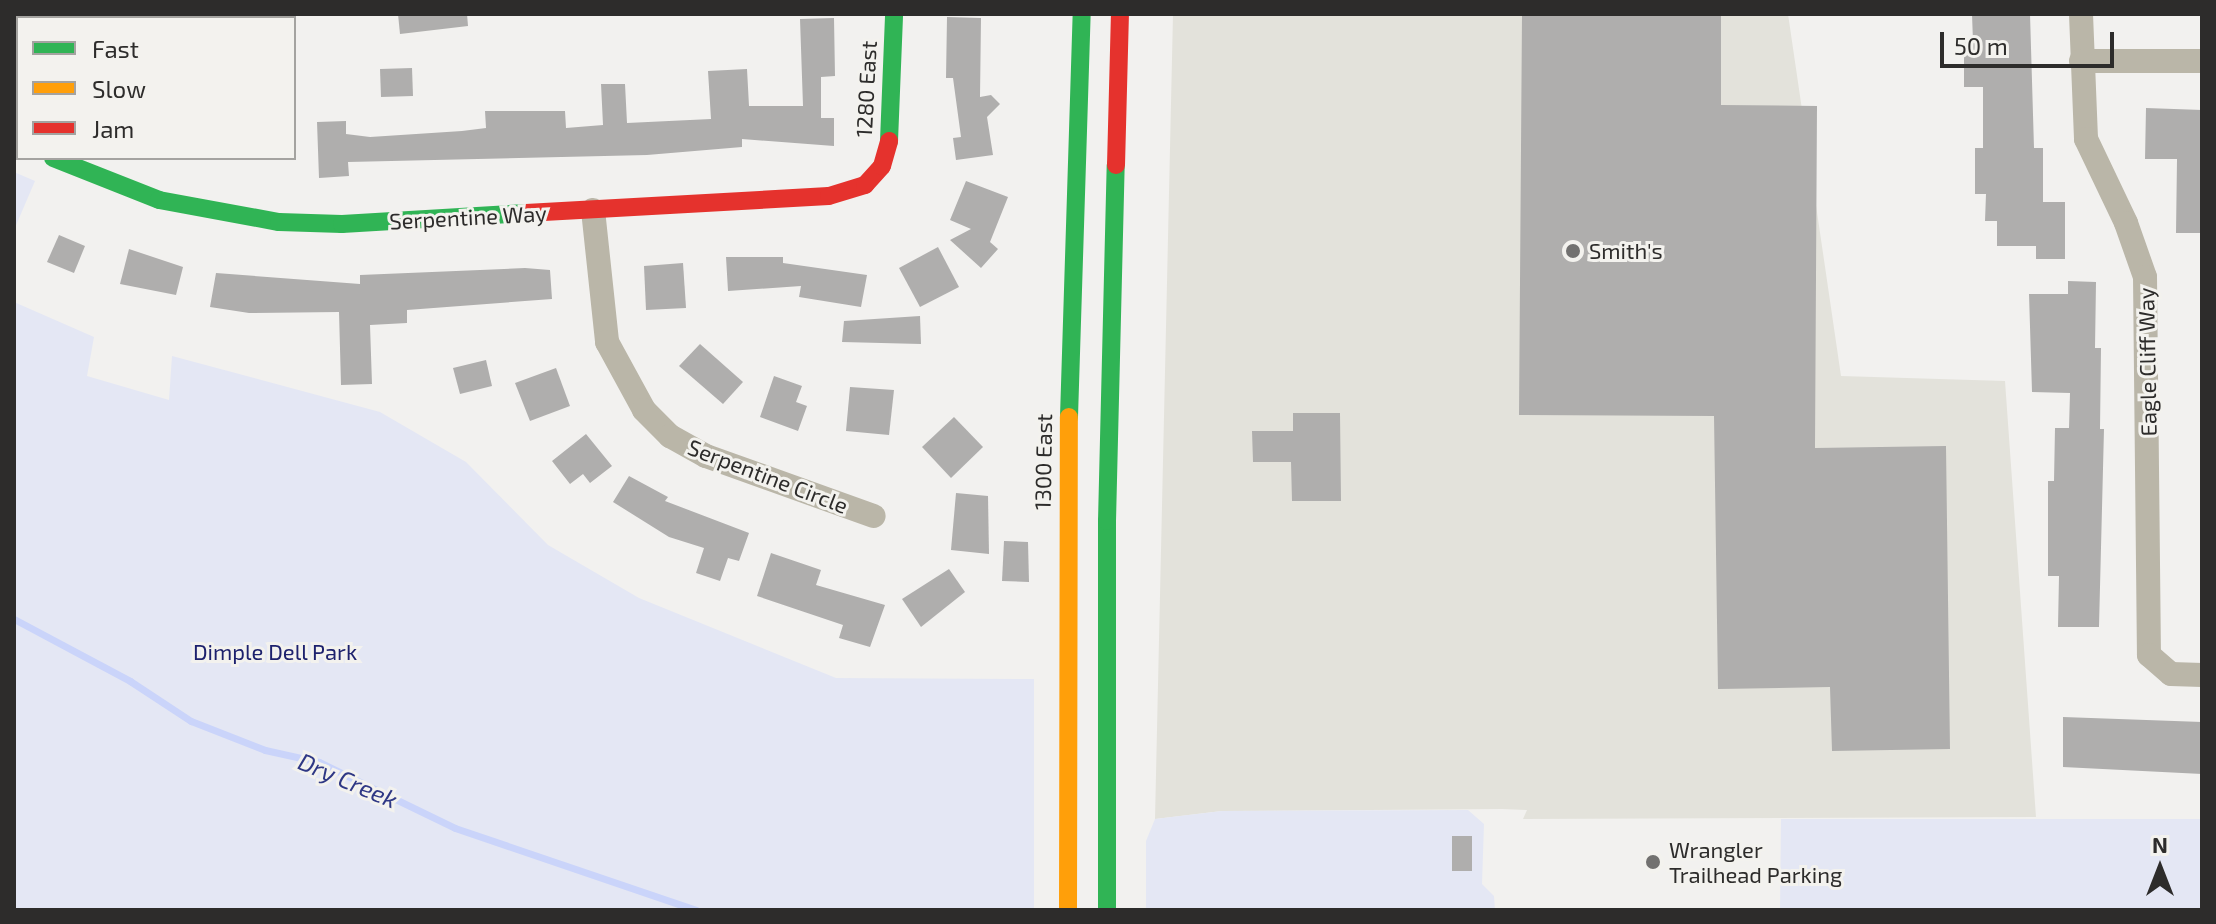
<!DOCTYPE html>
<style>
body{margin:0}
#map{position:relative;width:2216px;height:924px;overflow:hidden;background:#f2f1ef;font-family:"Exo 2",sans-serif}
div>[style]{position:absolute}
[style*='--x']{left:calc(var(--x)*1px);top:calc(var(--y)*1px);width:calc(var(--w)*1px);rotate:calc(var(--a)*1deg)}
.built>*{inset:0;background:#e3e2db}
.green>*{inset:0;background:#e4e7f4}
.stream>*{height:7px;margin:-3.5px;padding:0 3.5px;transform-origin:3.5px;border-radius:3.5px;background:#cad4fa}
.building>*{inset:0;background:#afaead}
.street>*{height:24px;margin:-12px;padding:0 12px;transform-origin:12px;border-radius:12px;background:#bab6a8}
.fast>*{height:18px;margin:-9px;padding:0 9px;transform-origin:9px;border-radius:9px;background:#30b455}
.slow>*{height:18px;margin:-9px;padding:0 9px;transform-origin:9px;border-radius:9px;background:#ff9f0a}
.jam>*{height:18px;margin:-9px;padding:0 9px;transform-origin:9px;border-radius:9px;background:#e5322d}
.dots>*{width:22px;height:22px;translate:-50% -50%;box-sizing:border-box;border:4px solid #f3f2ee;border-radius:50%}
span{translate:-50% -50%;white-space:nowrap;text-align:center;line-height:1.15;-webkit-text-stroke:6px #f3f2ee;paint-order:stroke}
.street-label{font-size:22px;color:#2d2c2b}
.poi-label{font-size:22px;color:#2d2c2b}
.left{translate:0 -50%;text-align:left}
.park-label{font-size:22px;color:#1d216d}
.water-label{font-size:24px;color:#2f3885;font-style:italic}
.frame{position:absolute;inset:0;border:16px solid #2d2c2b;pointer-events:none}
.legend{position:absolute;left:16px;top:16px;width:280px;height:144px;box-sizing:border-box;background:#f3f2ee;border:2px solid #a4a3a0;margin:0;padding:10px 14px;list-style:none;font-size:24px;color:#2d2c2b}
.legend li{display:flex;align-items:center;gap:16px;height:40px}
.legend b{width:40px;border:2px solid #a4a3a0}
.north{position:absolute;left:2120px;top:828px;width:80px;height:80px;-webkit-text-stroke:6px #f3f2ee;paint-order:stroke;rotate:0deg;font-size:22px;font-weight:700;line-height:32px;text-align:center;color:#2d2c2b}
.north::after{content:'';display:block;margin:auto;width:28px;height:36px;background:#2d2c2b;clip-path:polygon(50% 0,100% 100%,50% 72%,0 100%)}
.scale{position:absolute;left:1940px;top:32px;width:174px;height:36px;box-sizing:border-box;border:4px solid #2d2c2b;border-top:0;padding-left:10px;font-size:24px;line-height:28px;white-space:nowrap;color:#2d2c2b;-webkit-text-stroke:6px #f3f2ee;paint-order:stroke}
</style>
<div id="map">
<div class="built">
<div style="clip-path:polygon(1173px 14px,1788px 14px,1841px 376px,2005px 381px,2036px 817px,1523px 819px,1527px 810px,1502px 809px,1222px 811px,1155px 819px)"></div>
</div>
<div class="green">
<div style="clip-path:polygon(14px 172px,35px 181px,14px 230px)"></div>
<div style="clip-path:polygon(14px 302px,94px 337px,87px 376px,169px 400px,172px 356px,380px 412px,466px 462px,548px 545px,639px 598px,836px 678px,1034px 679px,1034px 910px,14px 910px)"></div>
<div style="clip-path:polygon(1468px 810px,1484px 824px,1482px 884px,1494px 896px,1495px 910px,1146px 910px,1146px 841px,1155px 819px,1222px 811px)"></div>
<div style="clip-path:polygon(1781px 819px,2202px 819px,2202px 910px,1780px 910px)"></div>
</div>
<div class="stream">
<div style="--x:14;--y:619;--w:132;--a:28.1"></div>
<div style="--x:130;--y:681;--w:73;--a:33.3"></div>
<div style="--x:191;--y:721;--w:79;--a:21.4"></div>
<div style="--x:265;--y:750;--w:55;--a:12.5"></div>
<div style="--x:319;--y:762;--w:151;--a:25.9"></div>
<div style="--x:455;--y:828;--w:255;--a:18.8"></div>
</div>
<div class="building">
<div style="clip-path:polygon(398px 14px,467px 14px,468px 26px,400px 34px)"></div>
<div style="clip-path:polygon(1522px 14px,1721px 14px,1721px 105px,1817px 106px,1815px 448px,1946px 446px,1950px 749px,1832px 751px,1830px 687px,1718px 689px,1714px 416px,1519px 415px)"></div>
<div style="clip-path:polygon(1972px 14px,2030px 14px,2034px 148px,2043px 148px,2043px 202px,2065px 202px,2065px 259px,2036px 259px,2036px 246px,1997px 246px,1997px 221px,1985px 221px,1986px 194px,1975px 194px,1975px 148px,1983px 148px,1983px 87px,1964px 87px,1964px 42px,1973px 42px)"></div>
<div style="clip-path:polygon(947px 17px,981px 18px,980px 97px,991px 95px,1000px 104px,987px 117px,993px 155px,956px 160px,953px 138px,961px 137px,953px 78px,946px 78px)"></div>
<div style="clip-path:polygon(834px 18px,835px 76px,821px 77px,821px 118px,834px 118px,834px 146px,742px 139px,742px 147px,647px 155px,348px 162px,349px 176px,319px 178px,317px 122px,346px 121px,346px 134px,370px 137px,462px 131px,486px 128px,485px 111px,565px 111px,566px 128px,603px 125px,601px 84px,625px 84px,627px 123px,711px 119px,708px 71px,747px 69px,749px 106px,803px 106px,800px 19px)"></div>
<div style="clip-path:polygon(412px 68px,413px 96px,381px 97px,380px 69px)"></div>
<div style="clip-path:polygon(2146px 108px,2202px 110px,2202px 233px,2176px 233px,2177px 159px,2145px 159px)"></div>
<div style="clip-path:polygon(966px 181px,1008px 197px,990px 242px,998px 249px,981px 268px,950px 240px,971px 229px,950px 220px)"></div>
<div style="clip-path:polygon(59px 235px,85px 246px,74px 273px,47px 262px)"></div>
<div style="clip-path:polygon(938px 247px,959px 287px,920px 307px,899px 268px)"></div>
<div style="clip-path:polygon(129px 249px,183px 267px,176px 295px,120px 284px)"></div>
<div style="clip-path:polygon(726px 257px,783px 257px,783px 263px,867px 275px,861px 307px,799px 297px,801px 286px,728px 291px)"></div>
<div style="clip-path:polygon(683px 263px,686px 308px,646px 310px,644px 266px)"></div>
<div style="clip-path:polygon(525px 268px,550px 270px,552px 299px,407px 310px,407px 323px,370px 325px,372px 384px,341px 385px,339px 312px,249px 313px,210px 307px,216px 273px,360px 284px,360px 275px)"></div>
<div style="clip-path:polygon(2068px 281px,2096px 282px,2095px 348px,2101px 348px,2100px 429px,2104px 429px,2099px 627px,2058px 627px,2059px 576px,2048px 576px,2048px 481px,2054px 481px,2055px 428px,2069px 428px,2070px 393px,2032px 392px,2029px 294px,2068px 294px)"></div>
<div style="clip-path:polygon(920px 316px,921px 344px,842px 342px,844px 321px)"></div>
<div style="clip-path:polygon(700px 344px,743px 382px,723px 404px,679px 366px)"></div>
<div style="clip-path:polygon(486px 360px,492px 386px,460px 394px,453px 368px)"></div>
<div style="clip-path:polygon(556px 368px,570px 406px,530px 421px,515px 383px)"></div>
<div style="clip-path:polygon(774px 376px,802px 386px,796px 402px,807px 406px,798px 431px,760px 417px)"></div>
<div style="clip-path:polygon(850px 387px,894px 390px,889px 435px,846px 431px)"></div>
<div style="clip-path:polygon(1293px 413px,1340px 413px,1341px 501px,1292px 501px,1291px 462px,1253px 462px,1252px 431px,1293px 431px)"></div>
<div style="clip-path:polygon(954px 417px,983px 447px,951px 478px,922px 447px)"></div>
<div style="clip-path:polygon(586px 434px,612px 466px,590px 483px,583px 474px,570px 484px,552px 461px)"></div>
<div style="clip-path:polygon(629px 476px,668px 497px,665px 501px,749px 533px,739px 561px,728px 558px,720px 581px,696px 573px,704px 548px,669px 537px,613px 502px)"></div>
<div style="clip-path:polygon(956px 493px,988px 496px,989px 554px,951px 550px)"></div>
<div style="clip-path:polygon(1004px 541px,1028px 542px,1029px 582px,1002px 581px)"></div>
<div style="clip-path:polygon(771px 553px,821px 570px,816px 585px,885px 605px,870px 647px,839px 638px,843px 625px,757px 596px)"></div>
<div style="clip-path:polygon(949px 569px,965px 592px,921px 627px,902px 599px)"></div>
<div style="clip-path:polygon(2063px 717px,2202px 722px,2202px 774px,2063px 767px)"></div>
<div style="clip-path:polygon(1452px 836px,1472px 836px,1472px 871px,1452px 871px)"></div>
</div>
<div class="street">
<div style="--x:2081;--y:14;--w:125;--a:87.7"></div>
<div style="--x:2086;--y:139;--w:93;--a:64.5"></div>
<div style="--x:2126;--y:223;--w:57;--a:70.6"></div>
<div style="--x:2145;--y:277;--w:378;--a:89.4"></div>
<div style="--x:2149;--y:655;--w:29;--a:41"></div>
<div style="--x:2171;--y:674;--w:31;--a:2"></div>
<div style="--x:2081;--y:61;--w:121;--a:0"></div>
<div style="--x:14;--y:141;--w:4;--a:27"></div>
<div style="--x:593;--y:210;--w:133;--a:83.9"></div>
<div style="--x:607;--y:342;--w:77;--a:61.4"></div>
<div style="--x:644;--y:410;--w:37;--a:45"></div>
<div style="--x:670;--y:436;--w:41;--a:29.1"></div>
<div style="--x:706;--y:456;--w:178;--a:19.7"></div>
</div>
<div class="fast">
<div style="--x:889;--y:141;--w:127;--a:-87.7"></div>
<div style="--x:53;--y:158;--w:114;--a:21.6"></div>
<div style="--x:159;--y:200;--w:122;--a:10.4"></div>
<div style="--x:279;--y:222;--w:63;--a:1.8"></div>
<div style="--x:342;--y:224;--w:184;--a:-3.4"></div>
<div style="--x:1069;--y:417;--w:403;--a:-88.2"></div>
<div style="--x:1107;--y:910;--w:389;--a:-90"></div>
<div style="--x:1107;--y:521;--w:356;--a:-88.6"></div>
</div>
<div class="slow">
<div style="--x:1068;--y:910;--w:493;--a:-89.9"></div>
</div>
<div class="jam">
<div style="--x:1116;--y:165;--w:151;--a:-88.5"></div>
<div style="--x:526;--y:213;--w:303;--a:-3.2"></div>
<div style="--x:829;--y:196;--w:38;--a:-17"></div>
<div style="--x:865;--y:185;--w:25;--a:-48"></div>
<div style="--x:882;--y:166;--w:26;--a:-74"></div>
</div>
<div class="dots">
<div style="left:1573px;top:251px;background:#727170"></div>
<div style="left:1653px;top:862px;background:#727170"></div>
</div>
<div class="street-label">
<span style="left:866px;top:89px;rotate:-87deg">1280 East</span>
<span style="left:468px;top:217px;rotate:-3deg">Serpentine Way</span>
<span style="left:2147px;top:362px;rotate:-91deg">Eagle Cliff Way</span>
<span style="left:1043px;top:462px;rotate:-89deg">1300 East</span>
<span style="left:768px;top:476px;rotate:21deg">Serpentine Circle</span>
</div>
<div class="poi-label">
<span class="left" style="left:1589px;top:251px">Smith's</span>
<span class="left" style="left:1669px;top:862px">Wrangler<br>Trailhead Parking</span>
</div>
<div class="park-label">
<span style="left:275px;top:652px">Dimple Dell Park</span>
</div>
<div class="water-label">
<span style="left:348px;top:780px;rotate:23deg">Dry Creek</span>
</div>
<div class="frame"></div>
<ul class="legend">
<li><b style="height:10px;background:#30b455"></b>Fast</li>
<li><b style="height:10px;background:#ff9f0a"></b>Slow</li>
<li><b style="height:10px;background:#e5322d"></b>Jam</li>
</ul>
<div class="north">N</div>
<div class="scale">50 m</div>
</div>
